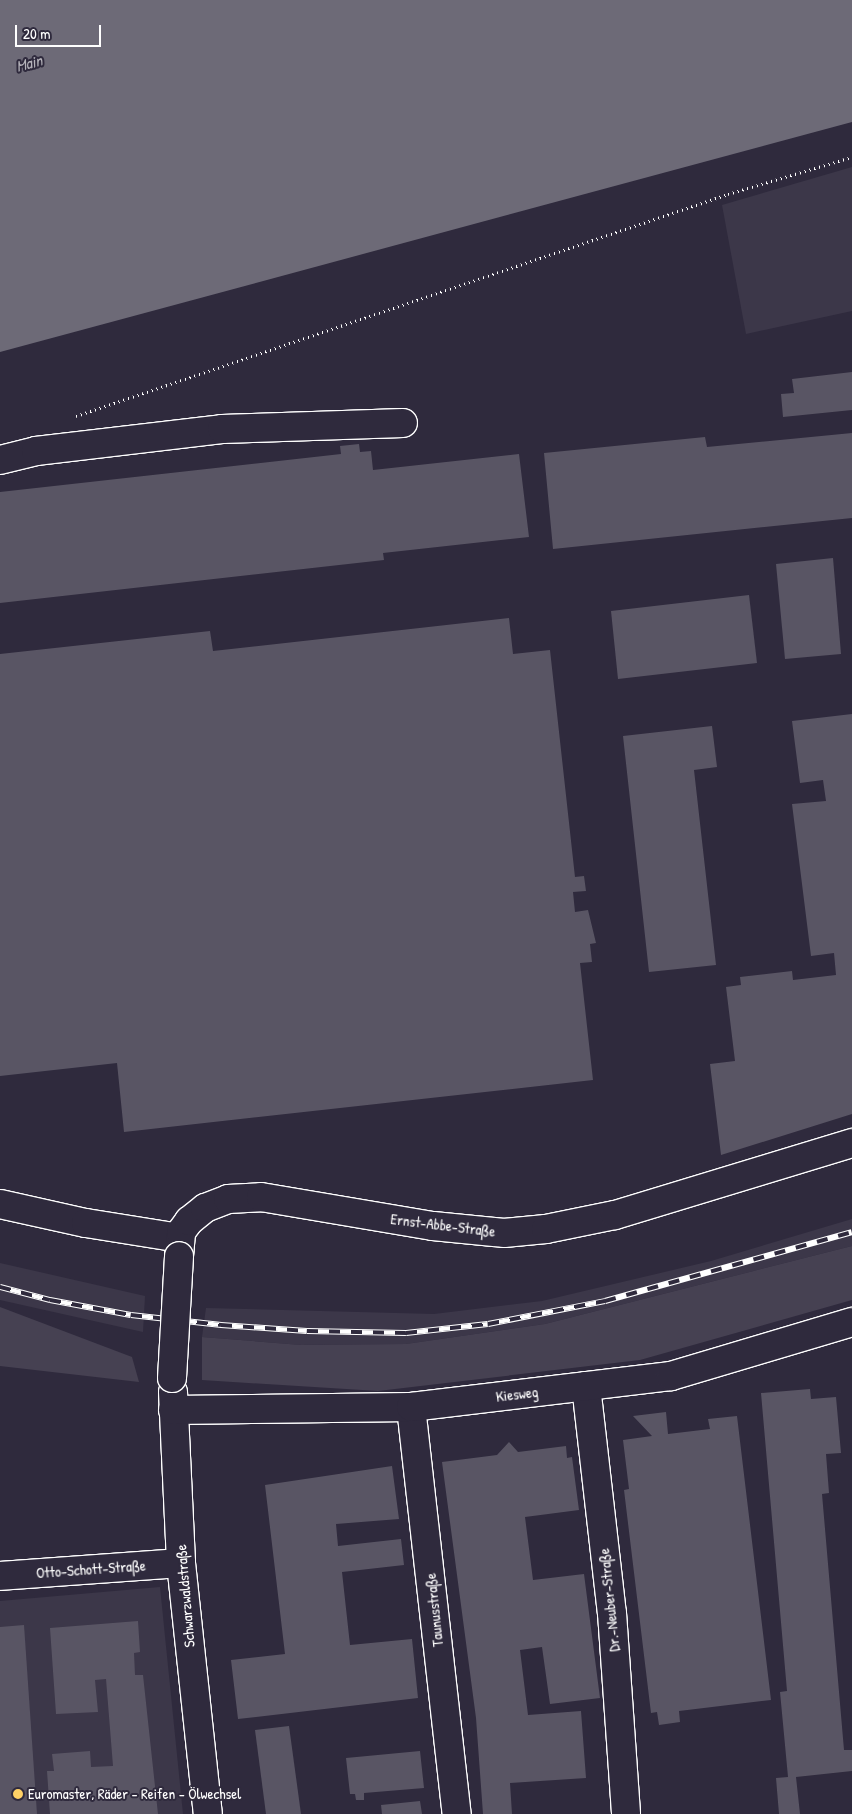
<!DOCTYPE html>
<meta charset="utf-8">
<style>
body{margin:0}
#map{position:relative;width:852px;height:1814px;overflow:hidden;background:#2f2a3d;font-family:"Patrick Hand",sans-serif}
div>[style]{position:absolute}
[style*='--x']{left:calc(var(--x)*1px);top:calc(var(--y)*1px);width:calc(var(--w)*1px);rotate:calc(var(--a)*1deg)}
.built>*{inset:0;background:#3c3749}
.green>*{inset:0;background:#464152}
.water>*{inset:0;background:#6d6a77}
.building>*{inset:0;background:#595564}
.path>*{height:3px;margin-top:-1.5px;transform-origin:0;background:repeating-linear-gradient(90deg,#fff 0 1px,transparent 0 5px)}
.roads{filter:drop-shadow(1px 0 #fff) drop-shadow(-1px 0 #fff) drop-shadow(0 1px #fff) drop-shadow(0 -1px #fff)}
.minor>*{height:28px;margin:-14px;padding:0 14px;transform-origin:14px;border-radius:14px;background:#2f2a3d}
.rail>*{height:5.5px;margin-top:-2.75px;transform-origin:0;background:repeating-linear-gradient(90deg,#2f2a3d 0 11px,#fff 0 22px);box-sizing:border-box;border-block:1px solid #fff}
.bridges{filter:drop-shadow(1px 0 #fff) drop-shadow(-1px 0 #fff) drop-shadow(0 1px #fff) drop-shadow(0 -1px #fff)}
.minor-bridge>*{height:28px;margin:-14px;padding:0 14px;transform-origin:14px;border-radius:14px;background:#2f2a3d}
.dots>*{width:14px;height:14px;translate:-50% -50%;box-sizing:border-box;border:2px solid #2f2a3d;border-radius:50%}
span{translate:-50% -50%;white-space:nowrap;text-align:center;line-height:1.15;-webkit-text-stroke:4px #2f2a3d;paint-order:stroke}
.street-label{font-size:15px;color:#fff}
.poi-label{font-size:15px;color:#fff}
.left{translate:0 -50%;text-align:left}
.water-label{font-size:16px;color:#b6b4bb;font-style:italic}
.scale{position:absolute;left:15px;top:25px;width:86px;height:22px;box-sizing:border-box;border:2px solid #fff;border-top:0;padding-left:6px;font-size:15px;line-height:18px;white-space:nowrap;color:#fff;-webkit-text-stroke:4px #2f2a3d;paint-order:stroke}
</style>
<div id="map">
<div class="built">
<div style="clip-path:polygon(852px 167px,852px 311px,746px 334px,722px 205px)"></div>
<div style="clip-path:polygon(852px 1219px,852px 1246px,545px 1324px,406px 1344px,301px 1345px,202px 1337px,206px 1308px,434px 1314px,542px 1301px,711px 1261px)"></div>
<div style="clip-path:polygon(0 1263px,145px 1296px,143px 1332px,0 1300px)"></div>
<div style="clip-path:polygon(160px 1587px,183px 1814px,0 1814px,0 1601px)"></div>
</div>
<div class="green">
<div style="clip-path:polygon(852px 1246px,852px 1300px,640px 1360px,378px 1391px,202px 1380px,202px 1337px,301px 1345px,406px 1344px,545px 1324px)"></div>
<div style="clip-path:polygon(0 1307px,132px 1357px,139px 1382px,0 1366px)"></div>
</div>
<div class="water">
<div style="clip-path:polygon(0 0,852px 0,852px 122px,0 352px)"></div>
</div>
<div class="building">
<div style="clip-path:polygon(852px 372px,852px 410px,783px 417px,781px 394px,794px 393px,792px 379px)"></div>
<div style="clip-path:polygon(852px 433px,852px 518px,553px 549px,544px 453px,705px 437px,707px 447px)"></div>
<div style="clip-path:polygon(359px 444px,360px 452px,371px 451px,373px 470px,519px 454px,529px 537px,383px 553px,384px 560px,0 603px,0 492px,341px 454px,340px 446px)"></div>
<div style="clip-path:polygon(833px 558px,841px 654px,785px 659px,776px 564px)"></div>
<div style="clip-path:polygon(749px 595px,757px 663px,618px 679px,611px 611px)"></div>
<div style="clip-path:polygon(509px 618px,513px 654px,550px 650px,575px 877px,584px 876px,586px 891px,573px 892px,575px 912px,588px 910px,596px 943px,590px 944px,592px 962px,580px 963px,593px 1080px,124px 1132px,117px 1063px,0 1076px,0 654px,210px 631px,213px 651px)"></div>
<div style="clip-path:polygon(852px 714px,852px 1114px,721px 1155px,710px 1064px,735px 1061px,726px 987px,741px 985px,740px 977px,792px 971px,793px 980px,836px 975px,834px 953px,811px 956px,792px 804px,826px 801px,823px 780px,800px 783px,792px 721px)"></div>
<div style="clip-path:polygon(712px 726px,717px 767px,694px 770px,716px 965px,649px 972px,623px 736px)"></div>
<div style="clip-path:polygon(810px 1389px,811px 1399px,836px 1397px,841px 1453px,826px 1454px,829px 1493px,822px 1494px,844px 1750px,852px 1750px,852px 1771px,796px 1777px,800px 1814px,779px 1814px,776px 1778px,788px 1777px,780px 1692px,787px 1691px,761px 1393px)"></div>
<div style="clip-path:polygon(666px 1412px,668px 1434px,710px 1429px,708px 1419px,737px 1416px,771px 1700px,679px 1711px,680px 1722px,659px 1725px,657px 1712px,651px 1713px,624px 1490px,629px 1489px,623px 1440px,652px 1436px,633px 1416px)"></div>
<div style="clip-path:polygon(509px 1442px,518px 1452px,566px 1446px,567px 1458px,572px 1457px,579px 1510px,525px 1517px,533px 1580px,584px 1574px,600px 1698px,550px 1704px,542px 1647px,520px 1650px,528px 1715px,581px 1711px,586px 1778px,510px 1783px,512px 1814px,483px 1814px,476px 1718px,442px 1462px,497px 1455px)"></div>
<div style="clip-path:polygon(392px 1466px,399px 1519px,336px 1524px,338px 1546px,401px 1539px,404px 1565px,342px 1572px,350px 1645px,412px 1639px,418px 1698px,238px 1719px,231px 1660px,285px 1654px,265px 1485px)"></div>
<div style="clip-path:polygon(138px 1621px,140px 1652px,134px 1653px,135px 1675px,143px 1675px,158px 1814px,50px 1814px,47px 1771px,54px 1771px,52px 1754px,90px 1751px,91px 1767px,113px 1766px,106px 1679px,95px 1680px,98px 1712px,56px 1714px,50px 1628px)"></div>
<div style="clip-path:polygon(24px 1625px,37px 1814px,0 1814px,0 1627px)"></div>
<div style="clip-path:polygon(289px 1726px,301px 1814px,266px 1814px,255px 1730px)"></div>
<div style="clip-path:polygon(420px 1751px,424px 1788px,364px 1793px,364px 1800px,356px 1800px,355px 1794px,350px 1794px,346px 1758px)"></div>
<div style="clip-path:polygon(420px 1801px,422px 1814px,382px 1814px,381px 1805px)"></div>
</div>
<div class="path">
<div style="--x:76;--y:416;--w:689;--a:-18.8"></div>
<div style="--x:728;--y:194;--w:129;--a:-16.6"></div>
</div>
<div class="roads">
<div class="minor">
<div style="--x:0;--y:460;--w:37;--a:-14"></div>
<div style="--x:36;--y:451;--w:187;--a:-6.7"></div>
<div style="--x:222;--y:429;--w:181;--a:-1.9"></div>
<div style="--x:0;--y:1204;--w:88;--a:12.5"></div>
<div style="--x:86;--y:1223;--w:95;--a:9.1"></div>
<div style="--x:179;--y:1256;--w:24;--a:-85"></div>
<div style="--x:181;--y:1232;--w:14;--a:-54"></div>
<div style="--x:189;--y:1221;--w:21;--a:-39"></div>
<div style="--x:205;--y:1208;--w:25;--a:-21"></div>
<div style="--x:228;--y:1199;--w:33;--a:-3"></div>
<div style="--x:261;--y:1197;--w:174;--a:9.6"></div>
<div style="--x:433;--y:1226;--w:71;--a:5.6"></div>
<div style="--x:504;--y:1233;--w:42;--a:-5.4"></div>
<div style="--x:546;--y:1229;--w:70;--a:-11.5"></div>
<div style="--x:615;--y:1215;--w:248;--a:-16.9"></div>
<div style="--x:586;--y:1386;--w:228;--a:83.5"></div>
<div style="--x:612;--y:1613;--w:201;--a:86"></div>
<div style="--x:173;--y:1392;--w:171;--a:87.3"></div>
<div style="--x:181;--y:1563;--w:252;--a:83.9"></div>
<div style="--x:411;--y:1407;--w:410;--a:83.6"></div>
<div style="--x:173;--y:1410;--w:238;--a:-0.7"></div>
<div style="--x:411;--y:1407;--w:262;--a:-6.8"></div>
<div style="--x:671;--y:1376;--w:189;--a:-16.6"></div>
<div style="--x:0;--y:1576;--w:181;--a:-4.1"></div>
</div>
</div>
<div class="rail">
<div style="--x:0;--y:1287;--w:52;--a:14.6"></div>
<div style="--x:50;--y:1300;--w:82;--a:10.5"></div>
<div style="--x:131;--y:1315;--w:91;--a:6.3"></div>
<div style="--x:221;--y:1325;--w:86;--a:4"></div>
<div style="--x:307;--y:1331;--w:99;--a:1.2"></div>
<div style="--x:406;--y:1333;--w:82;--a:-6.3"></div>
<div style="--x:488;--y:1324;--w:119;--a:-11.1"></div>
<div style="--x:605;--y:1301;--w:256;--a:-15.6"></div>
</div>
<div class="bridges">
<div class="minor-bridge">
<div style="--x:172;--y:1378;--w:122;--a:-86.7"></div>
</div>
</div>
<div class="dots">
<div style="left:18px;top:1794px;background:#ffd166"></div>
</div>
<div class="street-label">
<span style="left:443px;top:1225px;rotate:7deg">Ernst-Abbe-Straße</span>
<span style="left:517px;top:1394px;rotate:-7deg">Kiesweg</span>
<span style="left:91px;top:1569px;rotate:-4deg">Otto-Schott-Straße</span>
<span style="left:185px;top:1596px;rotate:-95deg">Schwarzwaldstraße</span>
<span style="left:609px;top:1600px;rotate:-96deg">Dr.-Neuber-Straße</span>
<span style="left:434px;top:1610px;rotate:-96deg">Taunusstraße</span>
</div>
<div class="poi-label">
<span class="left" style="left:28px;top:1794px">Euromaster, Räder - Reifen - Ölwechsel</span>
</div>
<div class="water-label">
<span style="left:29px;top:63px;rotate:-15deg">Main</span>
</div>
<div class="scale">20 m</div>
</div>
